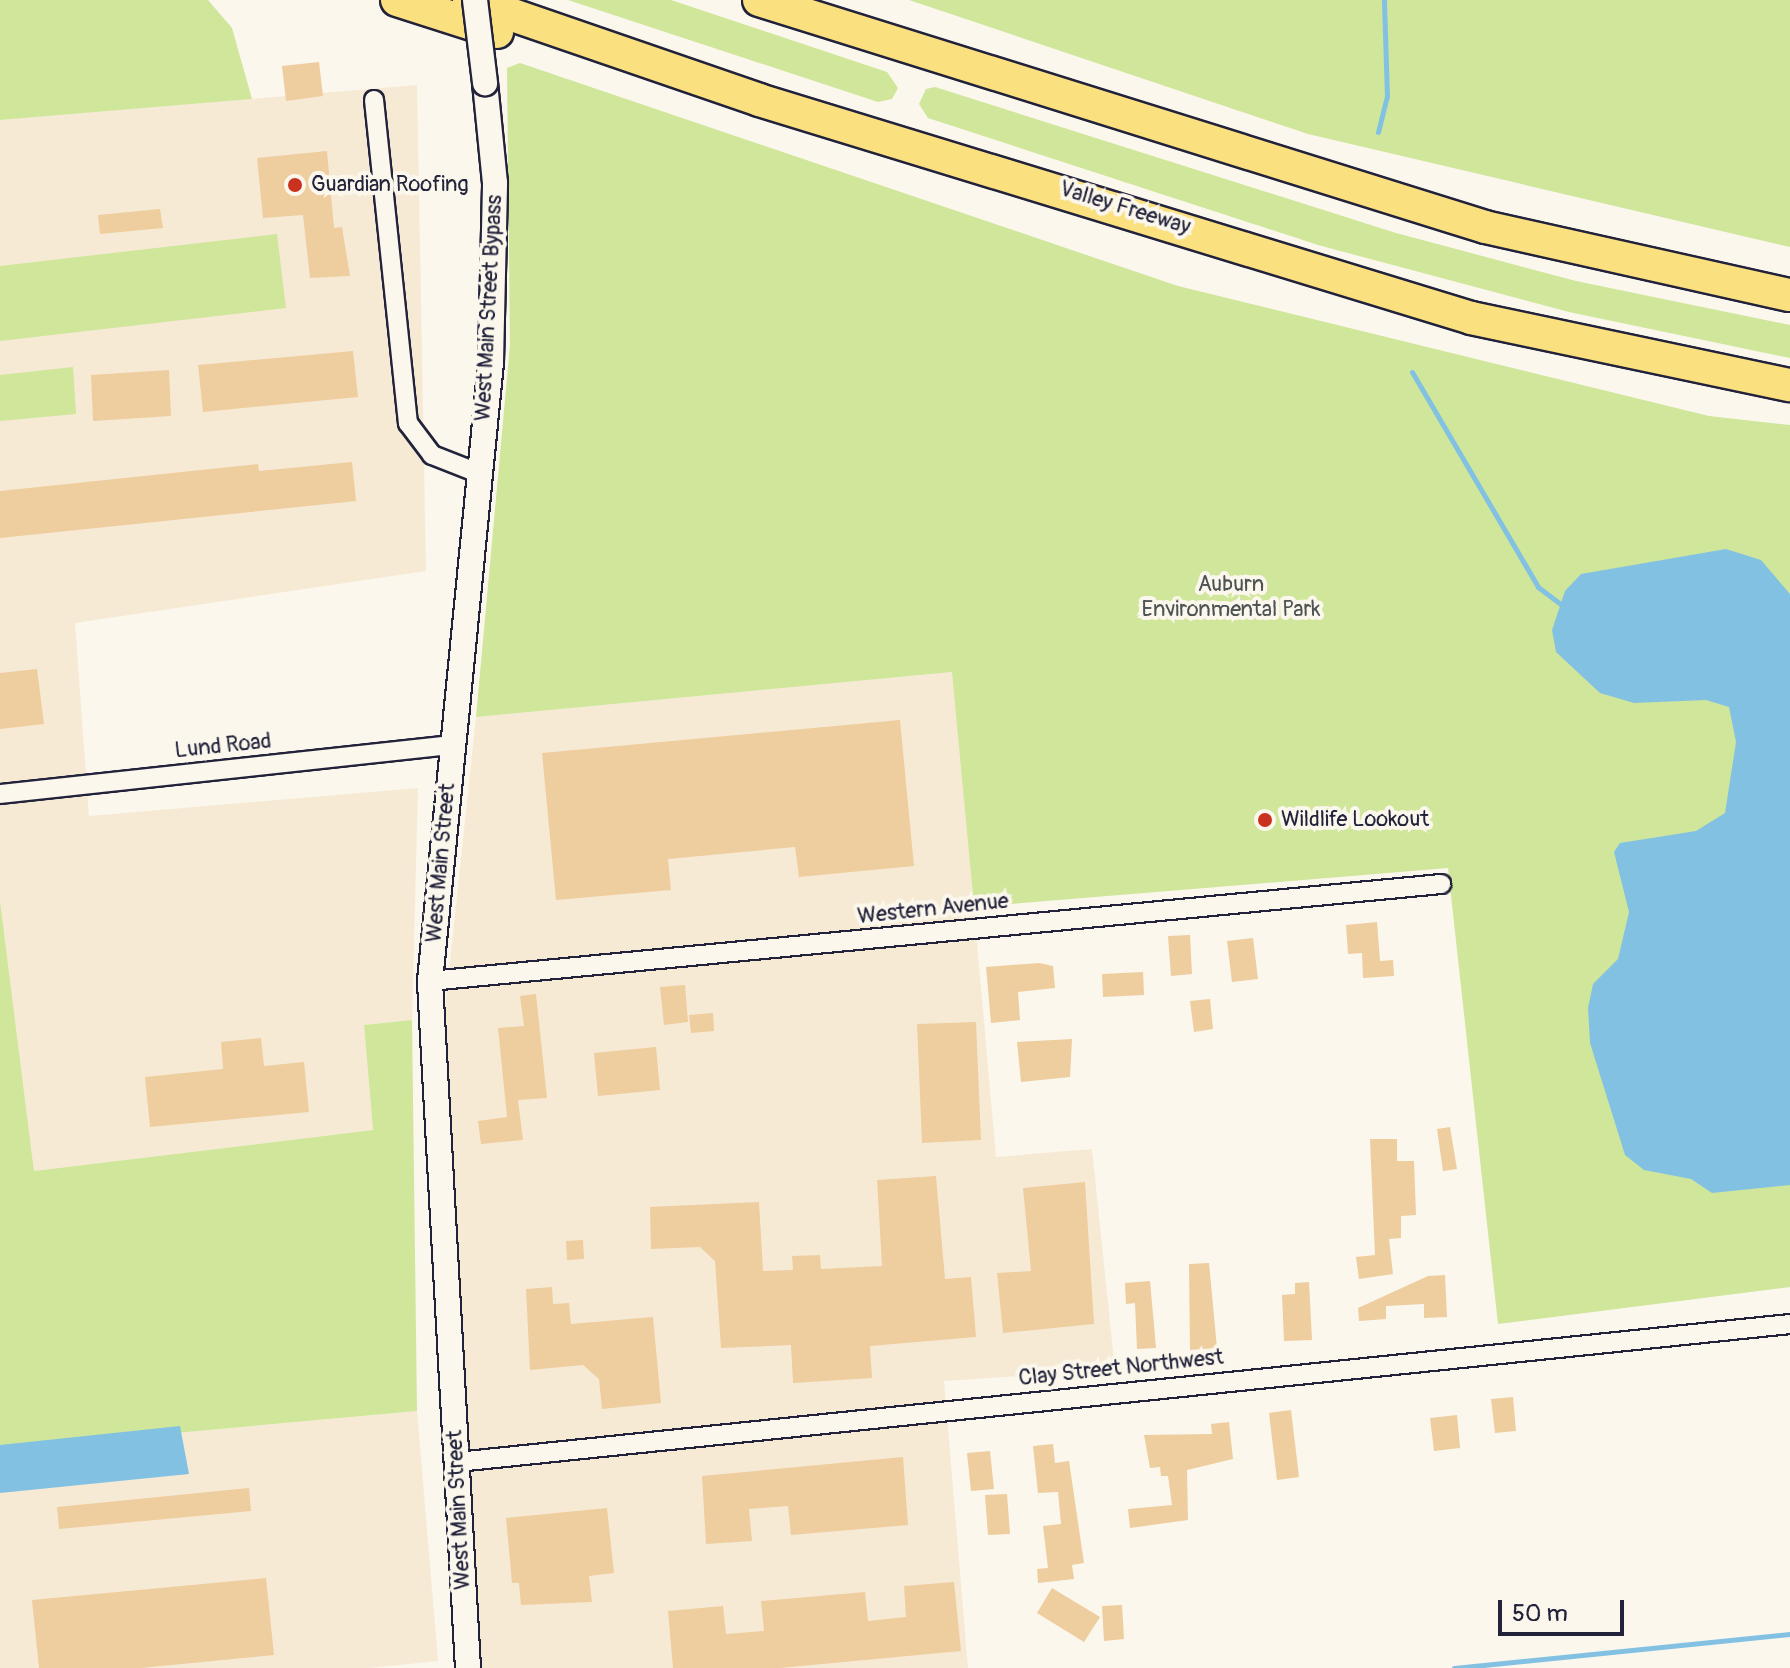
<!DOCTYPE html>
<style>
body{margin:0}
#map{position:relative;width:1790px;height:1668px;overflow:hidden;background:#fbf7ec;font-family:Pangolin,sans-serif}
div>[style]{position:absolute}
[style*='--x']{left:calc(var(--x)*1px);top:calc(var(--y)*1px);width:calc(var(--w)*1px);rotate:calc(var(--a)*1deg)}
.built>*{inset:0;background:#f7ead5}
.green>*{inset:0;background:#cfe69b}
.water>*{inset:0;background:#83c1e3}
.stream>*{height:5px;margin:-2.5px;padding:0 2.5px;transform-origin:2.5px;border-radius:2.5px;background:#83c1e3}
.building>*{inset:0;background:#eecd9f}
.roads{filter:drop-shadow(2px 0 #22223b) drop-shadow(-2px 0 #22223b) drop-shadow(0 2px #22223b) drop-shadow(0 -2px #22223b)}
.minor>*{height:18px;margin:-9px;padding:0 9px;transform-origin:9px;border-radius:9px;background:#fbf7ec}
.secondary>*{height:24px;margin:-12px;padding:0 12px;transform-origin:12px;border-radius:12px;background:#fbf7ec}
.motorway>*{height:32px;margin:-16px;padding:0 16px;transform-origin:16px;border-radius:16px;background:#fbe080}
.bridges{filter:drop-shadow(2px 0 #22223b) drop-shadow(-2px 0 #22223b) drop-shadow(0 2px #22223b) drop-shadow(0 -2px #22223b)}
.secondary-bridge>*{height:24px;margin:-12px;padding:0 12px;transform-origin:12px;border-radius:12px;background:#fbf7ec}
.dots>*{width:22px;height:22px;translate:-50% -50%;box-sizing:border-box;border:4px solid #fbf7ec;border-radius:50%}
span{translate:-50% -50%;white-space:nowrap;text-align:center;line-height:1.15;-webkit-text-stroke:8px #fbf7ec;paint-order:stroke}
.poi-label{font-size:22px;color:#22223b}
.left{translate:0 -50%;text-align:left}
.street-label{font-size:22px;color:#22223b}
.park-label{font-size:22px;color:#4d5353}
.scale{position:absolute;left:1498px;top:1600px;width:126px;height:36px;box-sizing:border-box;border:4px solid #22223b;border-top:0;padding-left:10px;font-size:24px;line-height:28px;white-space:nowrap;color:#22223b;-webkit-text-stroke:6px #fbf7ec;paint-order:stroke}
</style>
<div id="map">
<div class="built">
<div style="clip-path:polygon(417px 85px,426px 571px,75px 623px,89px 816px,418px 788px,412px 1020px,364px 1025px,373px 1130px,34px 1171px,0 901px,0 120px)"></div>
<div style="clip-path:polygon(953px 672px,996px 1157px,1092px 1149px,1115px 1370px,944px 1381px,968px 1668px,479px 1668px,444px 1018px,476px 717px)"></div>
<div style="clip-path:polygon(417px 1411px,438px 1661px,370px 1668px,0 1668px,0 1449px)"></div>
</div>
<div class="green">
<div style="clip-path:polygon(0 0,208px 0,232px 28px,252px 99px,0 120px)"></div>
<div style="clip-path:polygon(568px 0,671px 0,887px 72px,898px 88px,892px 99px,878px 102px)"></div>
<div style="clip-path:polygon(909px 0,1790px 0,1790px 247px,1308px 134px)"></div>
<div style="clip-path:polygon(520px 63px,1178px 286px,1709px 416px,1790px 425px,1790px 1287px,1498px 1324px,1448px 868px,974px 907px,952px 672px,476px 717px,510px 345px,507px 68px)"></div>
<div style="clip-path:polygon(935px 87px,1396px 233px,1576px 281px,1790px 325px,1790px 358px,1569px 312px,1318px 245px,928px 118px,919px 104px,926px 89px)"></div>
<div style="clip-path:polygon(277px 234px,286px 308px,0 341px,0 266px)"></div>
<div style="clip-path:polygon(73px 367px,76px 414px,0 421px,0 375px)"></div>
<div style="clip-path:polygon(0 901px,34px 1171px,373px 1130px,364px 1025px,412px 1020px,417px 1411px,0 1449px)"></div>
</div>
<div class="water">
<div style="clip-path:polygon(1726px 549px,1761px 560px,1790px 594px,1790px 1185px,1712px 1193px,1691px 1179px,1644px 1170px,1625px 1155px,1590px 1043px,1588px 1008px,1593px 984px,1618px 959px,1629px 912px,1614px 852px,1620px 843px,1696px 831px,1725px 813px,1736px 742px,1729px 707px,1706px 700px,1634px 703px,1600px 693px,1556px 652px,1552px 630px,1565px 591px,1581px 574px)"></div>
<div style="clip-path:polygon(180px 1426px,189px 1474px,0 1493px,0 1445px)"></div>
</div>
<div class="stream">
<div style="--x:1378;--y:132;--w:36;--a:-76"></div>
<div style="--x:1387;--y:97;--w:97;--a:-91.8"></div>
<div style="--x:1412;--y:372;--w:249;--a:59.6"></div>
<div style="--x:1538;--y:587;--w:34;--a:37"></div>
<div style="--x:1454;--y:1668;--w:338;--a:-5.8"></div>
</div>
<div class="building">
<div style="clip-path:polygon(319px 62px,323px 96px,286px 101px,282px 66px)"></div>
<div style="clip-path:polygon(327px 151px,334px 228px,342px 227px,350px 276px,310px 278px,303px 215px,263px 218px,257px 158px)"></div>
<div style="clip-path:polygon(160px 209px,163px 228px,100px 234px,98px 215px)"></div>
<div style="clip-path:polygon(353px 351px,358px 397px,203px 412px,198px 365px)"></div>
<div style="clip-path:polygon(169px 370px,171px 416px,93px 421px,91px 375px)"></div>
<div style="clip-path:polygon(352px 462px,356px 501px,0 538px,0 491px,258px 464px,259px 471px)"></div>
<div style="clip-path:polygon(37px 669px,44px 724px,0 729px,0 673px)"></div>
<div style="clip-path:polygon(900px 720px,914px 866px,799px 877px,795px 847px,668px 859px,671px 890px,556px 900px,542px 753px)"></div>
<div style="clip-path:polygon(1377px 922px,1380px 961px,1393px 960px,1394px 976px,1363px 978px,1362px 953px,1348px 954px,1346px 925px)"></div>
<div style="clip-path:polygon(1190px 935px,1192px 974px,1171px 976px,1168px 936px)"></div>
<div style="clip-path:polygon(1253px 938px,1258px 979px,1232px 982px,1227px 941px)"></div>
<div style="clip-path:polygon(1039px 963px,1053px 966px,1055px 988px,1018px 992px,1020px 1020px,991px 1023px,986px 967px)"></div>
<div style="clip-path:polygon(1143px 972px,1144px 995px,1103px 997px,1102px 974px)"></div>
<div style="clip-path:polygon(685px 985px,688px 1022px,664px 1025px,660px 987px)"></div>
<div style="clip-path:polygon(536px 994px,547px 1098px,518px 1100px,523px 1140px,481px 1144px,478px 1121px,507px 1117px,498px 1028px,524px 1026px,520px 996px)"></div>
<div style="clip-path:polygon(1210px 999px,1213px 1029px,1194px 1032px,1190px 1001px)"></div>
<div style="clip-path:polygon(713px 1013px,714px 1031px,691px 1033px,689px 1015px)"></div>
<div style="clip-path:polygon(976px 1022px,981px 1140px,922px 1143px,917px 1024px)"></div>
<div style="clip-path:polygon(261px 1038px,264px 1066px,304px 1062px,309px 1112px,150px 1127px,145px 1077px,223px 1069px,221px 1042px)"></div>
<div style="clip-path:polygon(1072px 1039px,1070px 1077px,1021px 1082px,1017px 1042px)"></div>
<div style="clip-path:polygon(656px 1047px,660px 1090px,598px 1096px,594px 1053px)"></div>
<div style="clip-path:polygon(1450px 1127px,1457px 1169px,1443px 1171px,1437px 1129px)"></div>
<div style="clip-path:polygon(1370px 1139px,1397px 1139px,1397px 1161px,1414px 1161px,1416px 1215px,1401px 1216px,1401px 1238px,1389px 1239px,1393px 1274px,1359px 1279px,1356px 1257px,1375px 1255px)"></div>
<div style="clip-path:polygon(936px 1176px,945px 1279px,971px 1277px,976px 1337px,870px 1346px,872px 1378px,793px 1383px,791px 1345px,721px 1348px,715px 1261px,700px 1247px,651px 1249px,650px 1207px,759px 1202px,763px 1271px,793px 1270px,792px 1256px,820px 1255px,821px 1269px,882px 1266px,877px 1180px)"></div>
<div style="clip-path:polygon(1085px 1182px,1094px 1324px,1003px 1333px,997px 1273px,1031px 1271px,1023px 1188px)"></div>
<div style="clip-path:polygon(583px 1240px,584px 1259px,567px 1260px,566px 1241px)"></div>
<div style="clip-path:polygon(1209px 1263px,1217px 1348px,1190px 1350px,1189px 1264px)"></div>
<div style="clip-path:polygon(1445px 1275px,1447px 1317px,1424px 1318px,1424px 1304px,1386px 1306px,1386px 1319px,1359px 1321px,1358px 1308px,1428px 1276px)"></div>
<div style="clip-path:polygon(1150px 1281px,1156px 1348px,1137px 1349px,1135px 1303px,1126px 1304px,1125px 1283px)"></div>
<div style="clip-path:polygon(1309px 1282px,1312px 1340px,1284px 1341px,1282px 1295px,1295px 1294px,1295px 1283px)"></div>
<div style="clip-path:polygon(552px 1287px,553px 1304px,569px 1303px,571px 1324px,653px 1317px,661px 1403px,602px 1409px,599px 1379px,583px 1365px,530px 1370px,526px 1289px)"></div>
<div style="clip-path:polygon(1513px 1397px,1516px 1431px,1495px 1433px,1491px 1399px)"></div>
<div style="clip-path:polygon(1291px 1410px,1299px 1477px,1277px 1480px,1269px 1413px)"></div>
<div style="clip-path:polygon(1457px 1415px,1460px 1448px,1434px 1451px,1430px 1418px)"></div>
<div style="clip-path:polygon(1229px 1422px,1233px 1459px,1187px 1470px,1188px 1520px,1130px 1528px,1128px 1509px,1172px 1505px,1168px 1476px,1161px 1476px,1160px 1467px,1150px 1468px,1144px 1435px,1212px 1434px,1211px 1424px)"></div>
<div style="clip-path:polygon(1053px 1444px,1055px 1463px,1069px 1461px,1084px 1563px,1072px 1565px,1074px 1579px,1038px 1583px,1037px 1569px,1048px 1568px,1043px 1526px,1061px 1524px,1058px 1492px,1038px 1493px,1033px 1446px)"></div>
<div style="clip-path:polygon(990px 1451px,994px 1489px,971px 1491px,967px 1453px)"></div>
<div style="clip-path:polygon(903px 1457px,908px 1525px,791px 1535px,788px 1506px,749px 1509px,752px 1541px,706px 1544px,702px 1476px)"></div>
<div style="clip-path:polygon(249px 1488px,251px 1511px,59px 1529px,57px 1507px)"></div>
<div style="clip-path:polygon(1007px 1494px,1010px 1534px,988px 1535px,985px 1495px)"></div>
<div style="clip-path:polygon(607px 1508px,614px 1573px,589px 1576px,592px 1602px,521px 1605px,519px 1583px,512px 1583px,506px 1518px)"></div>
<div style="clip-path:polygon(266px 1578px,274px 1655px,141px 1668px,39px 1668px,32px 1600px)"></div>
<div style="clip-path:polygon(954px 1582px,961px 1651px,780px 1668px,673px 1668px,668px 1611px,723px 1606px,726px 1634px,764px 1631px,761px 1601px,865px 1592px,868px 1621px,906px 1617px,904px 1586px)"></div>
<div style="clip-path:polygon(1052px 1588px,1100px 1617px,1084px 1642px,1037px 1613px)"></div>
<div style="clip-path:polygon(1122px 1605px,1124px 1639px,1104px 1641px,1102px 1606px)"></div>
</div>
<div class="roads">
<div class="minor">
<div style="--x:374;--y:100;--w:325;--a:84"></div>
<div style="--x:408;--y:423;--w:40;--a:53"></div>
<div style="--x:432;--y:455;--w:49;--a:21.4"></div>
<div style="--x:0;--y:794;--w:455;--a:-6.2"></div>
<div style="--x:430;--y:981;--w:1016;--a:-5.48"></div>
<div style="--x:457;--y:1462;--w:1340;--a:-5.91"></div>
</div>
<div class="secondary">
<div style="--x:468;--y:1668;--w:688;--a:-93.17"></div>
<div style="--x:430;--y:981;--w:622;--a:-84.37"></div>
<div style="--x:491;--y:362;--w:179;--a:-88.7"></div>
<div style="--x:495;--y:183;--w:100;--a:-95.7"></div>
</div>
<div class="motorway">
<div style="--x:397;--y:0;--w:105;--a:17.7"></div>
<div style="--x:469;--y:0;--w:307;--a:19"></div>
<div style="--x:759;--y:100;--w:745;--a:17.02"></div>
<div style="--x:1471;--y:318;--w:326;--a:11.9"></div>
<div style="--x:759;--y:0;--w:761;--a:17.36"></div>
<div style="--x:1485;--y:227;--w:312;--a:12.6"></div>
</div>
</div>
<div class="bridges">
<div class="secondary-bridge">
<div style="--x:475;--y:0;--w:84;--a:83.1"></div>
</div>
</div>
<div class="dots">
<div style="left:295px;top:185px;background:#c8321e"></div>
<div style="left:1265px;top:820px;background:#c8321e"></div>
</div>
<div class="poi-label">
<span class="left" style="left:311px;top:185px">Guardian Roofing</span>
<span class="left" style="left:1281px;top:820px">Wildlife Lookout</span>
</div>
<div class="street-label">
<span style="left:1125px;top:208px;rotate:17deg">Valley Freeway</span>
<span style="left:489px;top:308px;rotate:-87deg">West Main Street Bypass</span>
<span style="left:223px;top:746px;rotate:-6deg">Lund Road</span>
<span style="left:441px;top:863px;rotate:-85deg">West Main Street</span>
<span style="left:933px;top:909px;rotate:-6deg">Western Avenue</span>
<span style="left:1121px;top:1368px;rotate:-6deg">Clay Street Northwest</span>
<span style="left:459px;top:1510px;rotate:-93deg">West Main Street</span>
</div>
<div class="park-label">
<span style="left:1231px;top:597px">Auburn<br>Environmental Park</span>
</div>
<div class="scale">50 m</div>
</div>
